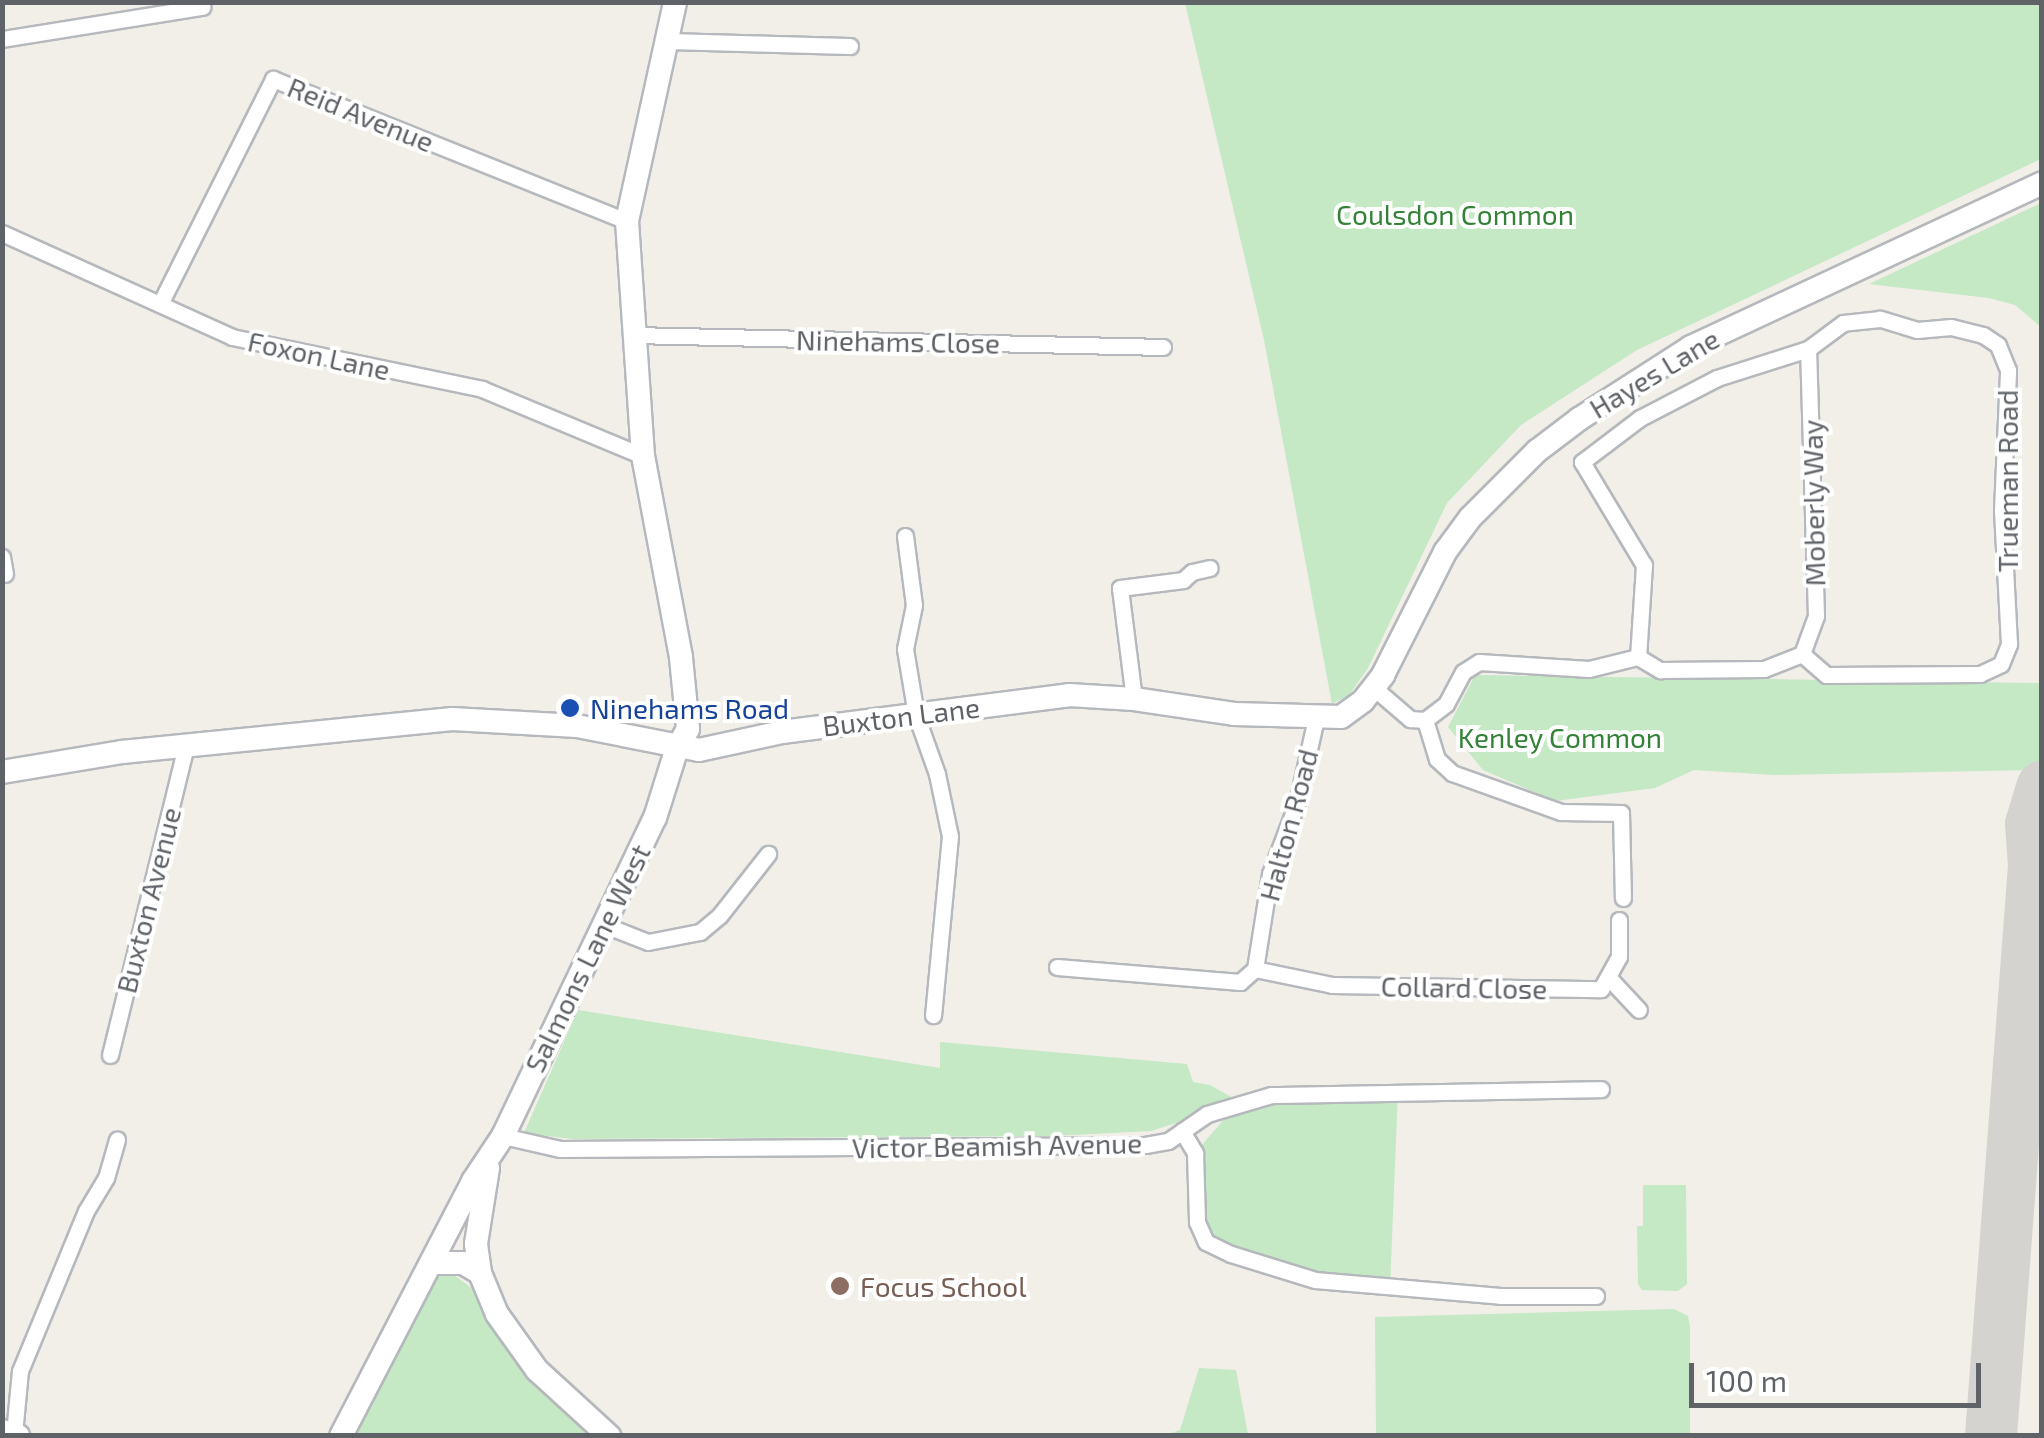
<!DOCTYPE html>
<style>
body{margin:0}
#map{position:relative;width:2044px;height:1438px;overflow:hidden;background:#f1efe8;font-family:"Exo 2",sans-serif}
div>[style]{position:absolute}
[style*='--x']{left:calc(var(--x)*1px);top:calc(var(--y)*1px);width:calc(var(--w)*1px);rotate:calc(var(--a)*1deg)}
.green>*{inset:0;background:#c5e8c5}
.taxiway>*{height:52px;margin:-26px;padding:0 26px;transform-origin:26px;border-radius:26px;background:#d4d3d0}
.roads{filter:drop-shadow(2px 0 #b5b8bc) drop-shadow(-2px 0 #b5b8bc) drop-shadow(0 2px #b5b8bc) drop-shadow(0 -2px #b5b8bc)}
.street>*{height:15px;margin:-7.5px;padding:0 7.5px;transform-origin:7.5px;border-radius:7.5px;background:#fff}
.secondary>*{height:22px;margin:-11px;padding:0 11px;transform-origin:11px;border-radius:11px;background:#fff}
.dots>*{width:28px;height:28px;translate:-50% -50%;box-sizing:border-box;border:5px solid #fff;border-radius:50%}
span{translate:-50% -50%;white-space:nowrap;text-align:center;line-height:1.15;-webkit-text-stroke:8px #fff;paint-order:stroke}
.street-label{font-size:28px;color:#5f6368}
.park-label{font-size:28px;color:#348238}
.transit-label{font-size:28px;color:#164399}
.left{translate:0 -50%;text-align:left}
.education-label{font-size:28px;color:#785e54}
.frame{position:absolute;inset:0;border:5px solid #5f6368;pointer-events:none}
.scale{position:absolute;left:1689px;top:1363px;width:292px;height:45px;box-sizing:border-box;border:5px solid #5f6368;border-top:0;padding-left:12px;font-size:30px;line-height:35px;white-space:nowrap;color:#5f6368;-webkit-text-stroke:8px #fff;paint-order:stroke}
</style>
<div id="map">
<div class="green">
<div style="clip-path:polygon(1185px 3px,2041px 3px,2041px 159px,1637px 350px,1521px 425px,1447px 503px,1368px 668px,1349px 695px,1332px 704px,1264px 340px)"></div>
<div style="clip-path:polygon(2041px 203px,2041px 327px,2015px 305px,1989px 298px,1869px 284px)"></div>
<div style="clip-path:polygon(1475px 675px,2041px 683px,2041px 764px,2036px 770px,1774px 775px,1694px 770px,1655px 788px,1555px 801px,1483px 770px,1448px 727px)"></div>
<div style="clip-path:polygon(578px 1010px,940px 1068px,940px 1042px,1187px 1064px,1193px 1082px,1210px 1085px,1240px 1102px,1398px 1092px,1390px 1288px,1315px 1280px,1206px 1242px,1195px 1153px,1238px 1103px,1151px 1131px,1053px 1136px,572px 1139px,524px 1133px)"></div>
<div style="clip-path:polygon(1643px 1185px,1686px 1185px,1687px 1284px,1678px 1291px,1642px 1290px,1638px 1284px,1637px 1226px,1643px 1226px)"></div>
<div style="clip-path:polygon(448px 1271px,476px 1291px,500px 1338px,589px 1435px,355px 1436px,437px 1278px)"></div>
<div style="clip-path:polygon(1674px 1309px,1688px 1316px,1690px 1328px,1690px 1435px,1376px 1435px,1375px 1317px)"></div>
<div style="clip-path:polygon(1199px 1368px,1236px 1370px,1248px 1435px,1165px 1435px,1180px 1430px)"></div>
</div>
<div class="taxiway">
<div style="--x:1991;--y:1436;--w:572;--a:-85.69"></div>
<div style="--x:2034;--y:866;--w:42;--a:-94.1"></div>
<div style="--x:2031;--y:824;--w:39;--a:-73"></div>
</div>
<div class="roads">
<div class="street">
<div style="--x:2;--y:39;--w:203;--a:-9.1"></div>
<div style="--x:666;--y:41;--w:184;--a:1.6"></div>
<div style="--x:2;--y:233;--w:252;--a:24.3"></div>
<div style="--x:232;--y:337;--w:255;--a:11.7"></div>
<div style="--x:482;--y:389;--w:174;--a:22.6"></div>
<div style="--x:160;--y:304;--w:252;--a:-63.3"></div>
<div style="--x:273;--y:79;--w:381;--a:21.9"></div>
<div style="--x:632;--y:335;--w:531;--a:1.29"></div>
<div style="--x:905;--y:536;--w:70;--a:82.6"></div>
<div style="--x:914;--y:605;--w:45;--a:101.6"></div>
<div style="--x:905;--y:649;--w:67;--a:80.5"></div>
<div style="--x:916;--y:715;--w:63;--a:70.4"></div>
<div style="--x:937;--y:774;--w:63;--a:78.2"></div>
<div style="--x:950;--y:836;--w:180;--a:95.4"></div>
<div style="--x:2;--y:557;--w:17;--a:80"></div>
<div style="--x:1802;--y:654;--w:40;--a:-69.8"></div>
<div style="--x:1816;--y:616;--w:267;--a:-91.7"></div>
<div style="--x:1374;--y:688;--w:48;--a:40.7"></div>
<div style="--x:1410;--y:719;--w:15;--a:4"></div>
<div style="--x:1425;--y:720;--w:26;--a:-37"></div>
<div style="--x:1446;--y:704;--w:36;--a:-62"></div>
<div style="--x:1463;--y:672;--w:19;--a:-32"></div>
<div style="--x:1479;--y:662;--w:110;--a:3.6"></div>
<div style="--x:1589;--y:669;--w:50;--a:-13.8"></div>
<div style="--x:1638;--y:657;--w:26;--a:31"></div>
<div style="--x:1660;--y:670;--w:104;--a:-0.6"></div>
<div style="--x:1764;--y:669;--w:41;--a:-21.5"></div>
<div style="--x:1802;--y:654;--w:32;--a:41"></div>
<div style="--x:1826;--y:675;--w:154;--a:-0.4"></div>
<div style="--x:1980;--y:674;--w:23;--a:-25"></div>
<div style="--x:2001;--y:664;--w:22;--a:-68"></div>
<div style="--x:2009;--y:644;--w:134;--a:-93"></div>
<div style="--x:2002;--y:510;--w:140;--a:-87.5"></div>
<div style="--x:2008;--y:370;--w:27;--a:-112"></div>
<div style="--x:1998;--y:345;--w:18;--a:-146"></div>
<div style="--x:1983;--y:335;--w:33;--a:-166"></div>
<div style="--x:1951;--y:327;--w:34;--a:175"></div>
<div style="--x:1917;--y:330;--w:39;--a:-163"></div>
<div style="--x:1880;--y:319;--w:37;--a:174"></div>
<div style="--x:1843;--y:323;--w:44;--a:143.4"></div>
<div style="--x:1808;--y:349;--w:96;--a:162.3"></div>
<div style="--x:1717;--y:378;--w:87;--a:152.5"></div>
<div style="--x:1640;--y:418;--w:73;--a:142.8"></div>
<div style="--x:1582;--y:462;--w:120;--a:59"></div>
<div style="--x:1644;--y:565;--w:92;--a:93.7"></div>
<div style="--x:1134;--y:699;--w:112;--a:-97.2"></div>
<div style="--x:1120;--y:588;--w:64;--a:-7.2"></div>
<div style="--x:1183;--y:580;--w:12;--a:-42"></div>
<div style="--x:1192;--y:572;--w:18;--a:-13"></div>
<div style="--x:1425;--y:720;--w:41;--a:72.9"></div>
<div style="--x:1437;--y:759;--w:21;--a:43"></div>
<div style="--x:1452;--y:773;--w:116;--a:19.7"></div>
<div style="--x:1561;--y:812;--w:60;--a:1"></div>
<div style="--x:1621;--y:813;--w:85;--a:88.7"></div>
<div style="--x:602;--y:924;--w:49;--a:21.4"></div>
<div style="--x:648;--y:942;--w:53;--a:-10.9"></div>
<div style="--x:700;--y:932;--w:26;--a:-40"></div>
<div style="--x:720;--y:915;--w:78;--a:-51.8"></div>
<div style="--x:1057;--y:967;--w:184;--a:4.7"></div>
<div style="--x:1240;--y:982;--w:20;--a:-41"></div>
<div style="--x:1255;--y:969;--w:96;--a:-81"></div>
<div style="--x:1270;--y:874;--w:76;--a:-69.2"></div>
<div style="--x:1297;--y:803;--w:87;--a:-77.4"></div>
<div style="--x:1255;--y:969;--w:79;--a:11.7"></div>
<div style="--x:1332;--y:985;--w:269;--a:0.9"></div>
<div style="--x:1601;--y:989;--w:37;--a:-61"></div>
<div style="--x:1619;--y:957;--w:37;--a:-90"></div>
<div style="--x:1608;--y:977;--w:45;--a:46.8"></div>
<div style="--x:110;--y:1055;--w:319;--a:-76.2"></div>
<div style="--x:1182;--y:1131;--w:26;--a:59"></div>
<div style="--x:1195;--y:1153;--w:69;--a:88.3"></div>
<div style="--x:1197;--y:1222;--w:22;--a:66"></div>
<div style="--x:1206;--y:1242;--w:28;--a:26"></div>
<div style="--x:1231;--y:1254;--w:88;--a:17.2"></div>
<div style="--x:1315;--y:1280;--w:186;--a:4.9"></div>
<div style="--x:1500;--y:1296;--w:96;--a:0"></div>
<div style="--x:503;--y:1136;--w:58;--a:12.8"></div>
<div style="--x:560;--y:1149;--w:585;--a:-0.39"></div>
<div style="--x:1145;--y:1145;--w:23;--a:-10"></div>
<div style="--x:1168;--y:1141;--w:47;--a:-34.7"></div>
<div style="--x:1207;--y:1114;--w:67;--a:-16.5"></div>
<div style="--x:1271;--y:1095;--w:330;--a:-1"></div>
<div style="--x:14;--y:1434;--w:63;--a:-84.6"></div>
<div style="--x:20;--y:1371;--w:173;--a:-67.6"></div>
<div style="--x:86;--y:1211;--w:39;--a:-59"></div>
<div style="--x:106;--y:1178;--w:40;--a:-74"></div>
</div>
<div class="secondary">
<div style="--x:2;--y:772;--w:122;--a:-9.5"></div>
<div style="--x:122;--y:752;--w:332;--a:-5.7"></div>
<div style="--x:452;--y:719;--w:125;--a:3.2"></div>
<div style="--x:577;--y:726;--w:124;--a:11.1"></div>
<div style="--x:699;--y:750;--w:85;--a:-12.2"></div>
<div style="--x:782;--y:732;--w:289;--a:-7.3"></div>
<div style="--x:1069;--y:695;--w:65;--a:3.5"></div>
<div style="--x:1134;--y:699;--w:101;--a:8.5"></div>
<div style="--x:1234;--y:714;--w:107;--a:1.6"></div>
<div style="--x:1341;--y:717;--w:27;--a:-36"></div>
<div style="--x:1363;--y:701;--w:33;--a:-52"></div>
<div style="--x:1383;--y:675;--w:138;--a:-63.2"></div>
<div style="--x:1445;--y:552;--w:42;--a:-53.7"></div>
<div style="--x:1470;--y:518;--w:95;--a:-45"></div>
<div style="--x:1537;--y:451;--w:53;--a:-37.3"></div>
<div style="--x:1579;--y:419;--w:133;--a:-32.7"></div>
<div style="--x:1691;--y:347;--w:387;--a:-25"></div>
<div style="--x:488;--y:1168;--w:77;--a:99"></div>
<div style="--x:476;--y:1244;--w:29;--a:82"></div>
<div style="--x:480;--y:1273;--w:44;--a:67.5"></div>
<div style="--x:497;--y:1314;--w:69;--a:54.5"></div>
<div style="--x:537;--y:1370;--w:98;--a:42.5"></div>
<div style="--x:433;--y:1263;--w:30;--a:0"></div>
<div style="--x:463;--y:1263;--w:20;--a:30"></div>
<div style="--x:2;--y:1431;--w:17;--a:17"></div>
<div style="--x:341;--y:1436;--w:287;--a:-62.6"></div>
<div style="--x:473;--y:1181;--w:54;--a:-56.3"></div>
<div style="--x:503;--y:1136;--w:352;--a:-64.5"></div>
<div style="--x:655;--y:818;--w:73;--a:-72.6"></div>
<div style="--x:677;--y:748;--w:22;--a:-60"></div>
<div style="--x:688;--y:729;--w:72;--a:-95.6"></div>
<div style="--x:681;--y:657;--w:205;--a:-100.7"></div>
<div style="--x:643;--y:456;--w:236;--a:-93.9"></div>
<div style="--x:627;--y:221;--w:224;--a:-77.6"></div>
</div>
</div>
<div class="dots">
<div style="left:570px;top:708px;background:#1a4fb4"></div>
<div style="left:840px;top:1286px;background:#8d6e63"></div>
</div>
<div class="street-label">
<span style="left:361px;top:114px;rotate:22deg">Reid Avenue</span>
<span style="left:898px;top:341px;rotate:1deg">Ninehams Close</span>
<span style="left:319px;top:355px;rotate:12deg">Foxon Lane</span>
<span style="left:1654px;top:373px;rotate:-31deg">Hayes Lane</span>
<span style="left:2007px;top:481px;rotate:-90deg">Trueman Road</span>
<span style="left:1813px;top:503px;rotate:-91deg">Moberly Way</span>
<span style="left:901px;top:716px;rotate:-7deg">Buxton Lane</span>
<span style="left:1288px;top:825px;rotate:-75deg">Halton Road</span>
<span style="left:148px;top:900px;rotate:-76deg">Buxton Avenue</span>
<span style="left:587px;top:958px;rotate:-64deg">Salmons Lane West</span>
<span style="left:1464px;top:987px;rotate:1deg">Collard Close</span>
<span style="left:997px;top:1145px;rotate:-1deg">Victor Beamish Avenue</span>
</div>
<div class="park-label">
<span style="left:1455px;top:214px">Coulsdon Common</span>
<span style="left:1560px;top:737px">Kenley Common</span>
</div>
<div class="transit-label">
<span class="left" style="left:590px;top:708px">Ninehams Road</span>
</div>
<div class="education-label">
<span class="left" style="left:860px;top:1286px">Focus School</span>
</div>
<div class="frame"></div>
<div class="scale">100 m</div>
</div>
